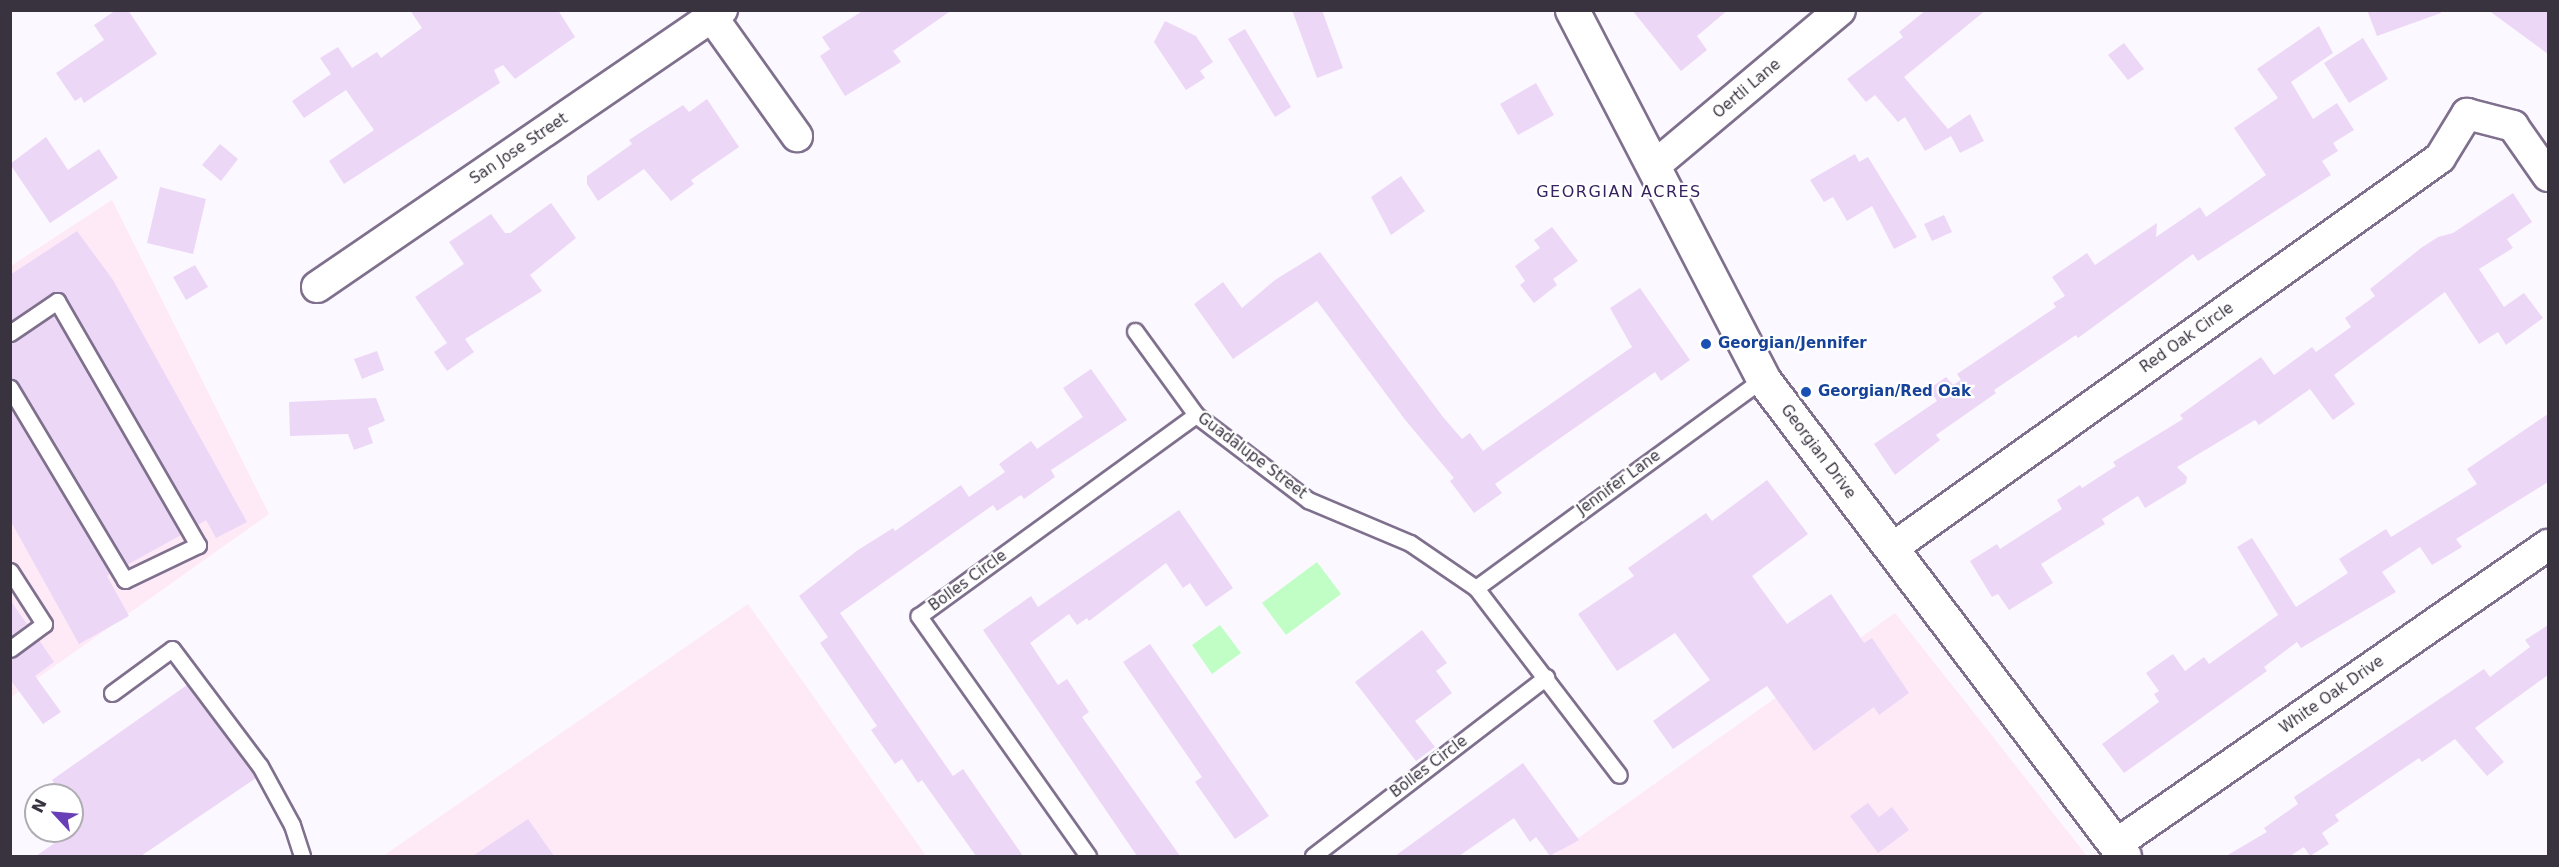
<!DOCTYPE html>
<style>
body{margin:0}
#map{position:relative;width:2559px;height:867px;overflow:hidden;background:#fcf8ff;font-family:"DejaVu Sans",sans-serif}
div>[style]{position:absolute}
[style*='--x']{left:calc(var(--x)*1px);top:calc(var(--y)*1px);width:calc(var(--w)*1px);rotate:calc(var(--a)*1deg)}
.commercial>*{inset:0;background:#fee9f7}
.green>*{inset:0;background:#c0fec6}
.building>*{inset:0;background:#ecd7f7}
.roads{filter:drop-shadow(2px 0 #7f708d) drop-shadow(-2px 0 #7f708d) drop-shadow(0 2px #7f708d) drop-shadow(0 -2px #7f708d)}
.service>*{height:15px;margin:-7.5px;padding:0 7.5px;transform-origin:7.5px;border-radius:7.5px;background:#fff}
.minor>*{height:30px;margin:-15px;padding:0 15px;transform-origin:15px;border-radius:15px;background:#fff}
.tertiary>*{height:33px;margin:-16.5px;padding:0 16.5px;transform-origin:16.5px;border-radius:16.5px;background:#fff}
.dots>*{width:16px;height:16px;translate:-50% -50%;box-sizing:border-box;border:3px solid #fff;border-radius:50%}
span{translate:-50% -50%;white-space:nowrap;text-align:center;line-height:1.15;-webkit-text-stroke:4.5px #fff;paint-order:stroke}
.street-label{font-size:15px;color:#39323f}
.transit-label{font-size:15px;color:#164399;font-weight:700}
.left{translate:0 -50%;text-align:left}
.neighbourhood-label{font-size:16px;color:#36235e;letter-spacing:1.5px}
.frame{position:absolute;inset:0;border:12px solid #39323f;pointer-events:none}
.north{position:absolute;left:24px;top:783px;width:60px;height:60px;box-sizing:border-box;background:#fff;border:2px solid #b0adb2;border-radius:50%;rotate:296deg;font-size:16px;font-weight:700;line-height:24px;text-align:center;color:#39323f}
.north::after{content:'';display:block;margin:auto;width:21px;height:27px;background:#683fb7;clip-path:polygon(50% 0,100% 100%,50% 72%,0 100%)}
</style>
<div id="map">
<div class="commercial">
<div style="clip-path:polygon(112px 200px,269px 514px,11px 697px,11px 266px)"></div>
<div style="clip-path:polygon(748px 604px,926px 856px,383px 856px)"></div>
<div style="clip-path:polygon(1895px 613px,2087px 856px,1553px 856px)"></div>
</div>
<div class="green">
<div style="clip-path:polygon(1317px 562px,1341px 594px,1286px 635px,1262px 603px)"></div>
<div style="clip-path:polygon(1220px 625px,1241px 653px,1212px 674px,1192px 645px)"></div>
</div>
<div class="building">
<div style="clip-path:polygon(116px 10px,128px 10px,157px 54px,84px 103px,81px 97px,75px 101px,56px 73px,104px 40px,94px 25px)"></div>
<div style="clip-path:polygon(410px 10px,558px 10px,575px 37px,515px 79px,503px 65px,494px 70px,500px 83px,344px 184px,329px 161px,374px 130px,346px 90px,304px 118px,292px 101px,331px 74px,320px 58px,338px 47px,352px 68px,377px 52px,381px 58px,422px 28px)"></div>
<div style="clip-path:polygon(864px 10px,952px 10px,893px 51px,901px 62px,845px 96px,820px 56px,830px 49px,822px 37px)"></div>
<div style="clip-path:polygon(1292px 10px,1322px 10px,1343px 68px,1317px 78px)"></div>
<div style="clip-path:polygon(1632px 10px,1728px 10px,1697px 36px,1707px 50px,1681px 71px)"></div>
<div style="clip-path:polygon(1926px 10px,1986px 10px,1904px 77px,1948px 129px,1970px 114px,1984px 141px,1960px 153px,1951px 136px,1925px 151px,1905px 117px,1898px 122px,1875px 95px,1866px 102px,1847px 79px,1903px 37px,1899px 32px)"></div>
<div style="clip-path:polygon(2367px 10px,2440px 10px,2441px 13px,2377px 36px)"></div>
<div style="clip-path:polygon(2488px 10px,2548px 10px,2548px 54px)"></div>
<div style="clip-path:polygon(1165px 21px,1196px 36px,1213px 62px,1200px 71px,1205px 78px,1186px 90px,1154px 42px)"></div>
<div style="clip-path:polygon(2319px 26px,2333px 53px,2291px 82px,2313px 119px,2337px 103px,2354px 130px,2333px 143px,2338px 151px,2322px 161px,2331px 175px,2198px 261px,2193px 254px,2078px 338px,2076px 335px,1994px 390px,1996px 393px,1936px 435px,1940px 440px,1895px 475px,1874px 444px,1937px 401px,1929px 389px,1946px 377px,1953px 385px,1961px 380px,1957px 374px,2056px 307px,2053px 303px,2065px 296px,2052px 277px,2087px 253px,2095px 265px,2157px 223px,2156px 237px,2200px 207px,2206px 217px,2266px 175px,2234px 128px,2278px 98px,2257px 69px)"></div>
<div style="clip-path:polygon(1245px 29px,1291px 107px,1275px 117px,1228px 39px)"></div>
<div style="clip-path:polygon(2363px 38px,2388px 79px,2349px 103px,2324px 63px)"></div>
<div style="clip-path:polygon(2124px 43px,2144px 69px,2128px 80px,2108px 55px)"></div>
<div style="clip-path:polygon(1536px 83px,1554px 115px,1518px 135px,1500px 104px)"></div>
<div style="clip-path:polygon(707px 99px,739px 147px,691px 180px,694px 184px,671px 201px,644px 169px,598px 201px,587px 184px,587px 176px,632px 144px,629px 140px,641px 132px,683px 105px,689px 112px)"></div>
<div style="clip-path:polygon(46px 137px,68px 170px,99px 149px,118px 178px,50px 223px,10px 164px)"></div>
<div style="clip-path:polygon(220px 144px,238px 159px,221px 181px,202px 165px)"></div>
<div style="clip-path:polygon(1855px 154px,1859px 162px,1868px 157px,1917px 237px,1894px 249px,1872px 206px,1847px 221px,1833px 197px,1824px 202px,1810px 180px)"></div>
<div style="clip-path:polygon(1401px 176px,1425px 211px,1391px 235px,1371px 197px)"></div>
<div style="clip-path:polygon(160px 187px,206px 199px,193px 254px,147px 243px)"></div>
<div style="clip-path:polygon(2513px 193px,2532px 222px,2507px 239px,2513px 248px,2479px 269px,2504px 307px,2524px 293px,2543px 318px,2506px 345px,2498px 332px,2479px 344px,2445px 292px,2334px 375px,2355px 404px,2333px 420px,2310px 389px,2259px 425px,2255px 420px,2177px 467px,2187px 477px,2186px 483px,2145px 508px,2138px 496px,2102px 519px,2105px 524px,2041px 564px,2053px 583px,2009px 610px,1998px 594px,1992px 597px,1970px 561px,1997px 544px,2000px 549px,2062px 509px,2057px 500px,2080px 485px,2082px 488px,2116px 466px,2113px 462px,2183px 419px,2180px 415px,2261px 357px,2274px 375px,2312px 347px,2316px 352px,2351px 327px,2345px 318px,2375px 296px,2370px 289px,2421px 248px,2438px 237px,2453px 233px)"></div>
<div style="clip-path:polygon(551px 203px,576px 238px,530px 275px,542px 291px,465px 339px,474px 352px,447px 371px,434px 352px,447px 343px,415px 297px,464px 264px,449px 242px,491px 214px,505px 233px,510px 233px)"></div>
<div style="clip-path:polygon(1944px 215px,1952px 232px,1932px 241px,1924px 224px)"></div>
<div style="clip-path:polygon(1552px 227px,1578px 261px,1553px 279px,1557px 285px,1534px 303px,1520px 285px,1525px 281px,1515px 266px,1540px 248px,1534px 240px)"></div>
<div style="clip-path:polygon(77px 231px,113px 280px,247px 522px,216px 538px,206px 520px,198px 525px,65px 296px,52px 293px,10px 321px,10px 275px)"></div>
<div style="clip-path:polygon(1320px 252px,1443px 417px,1462px 439px,1470px 433px,1483px 451px,1632px 347px,1610px 308px,1640px 288px,1690px 360px,1661px 381px,1655px 372px,1566px 434px,1495px 484px,1502px 493px,1474px 513px,1450px 481px,1454px 478px,1406px 421px,1317px 301px,1233px 359px,1194px 304px,1223px 282px,1242px 308px,1275px 280px)"></div>
<div style="clip-path:polygon(195px 265px,208px 287px,186px 300px,173px 277px)"></div>
<div style="clip-path:polygon(54px 315px,181px 535px,127px 565px,18px 383px,10px 378px,10px 343px)"></div>
<div style="clip-path:polygon(377px 351px,384px 370px,362px 379px,354px 359px)"></div>
<div style="clip-path:polygon(1091px 369px,1127px 420px,1051px 470px,1055px 477px,1024px 499px,1021px 495px,997px 511px,993px 505px,840px 613px,953px 776px,963px 769px,1023px 856px,976px 856px,922px 780px,918px 783px,902px 759px,895px 764px,871px 730px,877px 726px,820px 643px,828px 637px,799px 596px,858px 550px,893px 528px,895px 531px,961px 485px,969px 497px,1005px 472px,999px 464px,1031px 441px,1037px 449px,1083px 417px,1063px 388px)"></div>
<div style="clip-path:polygon(376px 398px,385px 421px,368px 428px,373px 443px,354px 450px,348px 434px,290px 436px,289px 402px)"></div>
<div style="clip-path:polygon(10px 408px,110px 574px,107px 576px,129px 616px,79px 644px,10px 520px)"></div>
<div style="clip-path:polygon(2548px 414px,2548px 482px,2456px 539px,2462px 547px,2432px 565px,2420px 547px,2382px 572px,2396px 592px,2301px 648px,2297px 642px,2264px 667px,2267px 671px,2124px 773px,2102px 744px,2159px 702px,2154px 694px,2159px 691px,2146px 673px,2173px 654px,2185px 671px,2204px 657px,2209px 664px,2278px 615px,2237px 547px,2252px 538px,2296px 607px,2348px 573px,2339px 559px,2386px 529px,2391px 537px,2477px 484px,2467px 469px)"></div>
<div style="clip-path:polygon(1767px 480px,1808px 534px,1752px 576px,1787px 624px,1831px 594px,1864px 643px,1872px 638px,1909px 693px,1879px 715px,1874px 707px,1814px 751px,1767px 686px,1673px 749px,1653px 721px,1710px 680px,1675px 633px,1617px 671px,1578px 614px,1634px 576px,1628px 568px,1706px 513px,1712px 521px)"></div>
<div style="clip-path:polygon(1179px 510px,1233px 588px,1206px 607px,1190px 583px,1183px 588px,1166px 563px,1089px 621px,1087px 618px,1077px 625px,1069px 614px,1030px 643px,1058px 685px,1067px 679px,1089px 712px,1082px 717px,1180px 856px,1137px 856px,983px 630px,1031px 596px,1038px 607px)"></div>
<div style="clip-path:polygon(10px 600px,27px 624px,10px 637px)"></div>
<div style="clip-path:polygon(2548px 625px,2548px 675px,2475px 728px,2504px 762px,2487px 776px,2455px 739px,2422px 762px,2419px 758px,2335px 815px,2339px 821px,2322px 833px,2329px 844px,2310px 856px,2304px 847px,2290px 856px,2226px 856px,2267px 832px,2264px 828px,2298px 804px,2294px 797px,2484px 669px,2490px 677px,2530px 647px,2525px 640px)"></div>
<div style="clip-path:polygon(1422px 630px,1447px 663px,1436px 671px,1452px 693px,1415px 721px,1435px 747px,1416px 761px,1355px 682px)"></div>
<div style="clip-path:polygon(39px 640px,54px 662px,35px 676px,61px 712px,43px 724px,10px 679px,10px 659px)"></div>
<div style="clip-path:polygon(1150px 644px,1269px 816px,1235px 839px,1195px 782px,1202px 777px,1123px 662px)"></div>
<div style="clip-path:polygon(187px 685px,256px 778px,141px 856px,36px 856px,82px 824px,72px 809px,72px 795px,62px 795px,52px 780px)"></div>
<div style="clip-path:polygon(1523px 763px,1579px 840px,1550px 856px,1536px 837px,1530px 842px,1514px 818px,1459px 856px,1395px 856px)"></div>
<div style="clip-path:polygon(1868px 803px,1879px 817px,1892px 807px,1909px 830px,1878px 853px,1850px 816px)"></div>
<div style="clip-path:polygon(528px 819px,554px 856px,473px 856px)"></div>
</div>
<div class="roads">
<div class="service">
<div style="--x:1135;--y:331;--w:104;--a:54"></div>
<div style="--x:1196;--y:415;--w:141;--a:37.2"></div>
<div style="--x:1308;--y:500;--w:111;--a:22.9"></div>
<div style="--x:1410;--y:543;--w:80;--a:34.3"></div>
<div style="--x:1476;--y:588;--w:235;--a:52.6"></div>
<div style="--x:10;--y:333;--w:57;--a:-34.2"></div>
<div style="--x:57;--y:301;--w:282;--a:60"></div>
<div style="--x:198;--y:545;--w:81;--a:154.4"></div>
<div style="--x:125;--y:580;--w:224;--a:-120.9"></div>
<div style="--x:10;--y:571;--w:63;--a:57.3"></div>
<div style="--x:44;--y:624;--w:42;--a:143.7"></div>
<div style="--x:1476;--y:588;--w:355;--a:-36.1"></div>
<div style="--x:112;--y:693;--w:74;--a:-36.3"></div>
<div style="--x:172;--y:649;--w:146;--a:53.1"></div>
<div style="--x:260;--y:766;--w:67;--a:61.5"></div>
<div style="--x:292;--y:825;--w:33;--a:72"></div>
<div style="--x:1088;--y:856;--w:294;--a:-125.2"></div>
<div style="--x:919;--y:616;--w:342;--a:-36"></div>
<div style="--x:1313;--y:856;--w:294;--a:-37.5"></div>
</div>
<div class="minor">
<div style="--x:707;--y:10;--w:155;--a:54.5"></div>
<div style="--x:1653;--y:167;--w:244;--a:-40"></div>
<div style="--x:317;--y:287;--w:491;--a:-34.4"></div>
<div style="--x:1891;--y:549;--w:674;--a:-35.46"></div>
<div style="--x:2440;--y:158;--w:52;--a:-58.5"></div>
<div style="--x:2467;--y:114;--w:48;--a:14.6"></div>
<div style="--x:2513;--y:126;--w:61;--a:55"></div>
<div style="--x:2115;--y:845;--w:527;--a:-34.72"></div>
</div>
<div class="tertiary">
<div style="--x:1572;--y:10;--w:416;--a:62.6"></div>
<div style="--x:1763;--y:379;--w:598;--a:52.88"></div>
</div>
</div>
<div class="dots">
<div style="left:1706px;top:344px;background:#1a4fb4"></div>
<div style="left:1806px;top:392px;background:#1a4fb4"></div>
</div>
<div class="street-label">
<span style="left:1747px;top:89px;rotate:-40deg">Oertli Lane</span>
<span style="left:519px;top:149px;rotate:-34deg">San Jose Street</span>
<span style="left:2187px;top:338px;rotate:-35deg">Red Oak Circle</span>
<span style="left:1818px;top:452px;rotate:53deg">Georgian Drive</span>
<span style="left:1252px;top:456px;rotate:37deg">Guadalupe Street</span>
<span style="left:1619px;top:483px;rotate:-36deg">Jennifer Lane</span>
<span style="left:968px;top:581px;rotate:-36deg">Bolles Circle</span>
<span style="left:2332px;top:695px;rotate:-35deg">White Oak Drive</span>
<span style="left:1429px;top:767px;rotate:-37deg">Bolles Circle</span>
</div>
<div class="transit-label">
<span class="left" style="left:1718px;top:344px">Georgian/Jennifer</span>
<span class="left" style="left:1818px;top:392px">Georgian/Red Oak</span>
</div>
<div class="neighbourhood-label">
<span style="left:1619px;top:192px">GEORGIAN ACRES</span>
</div>
<div class="frame"></div>
<div class="north">N</div>
</div>
